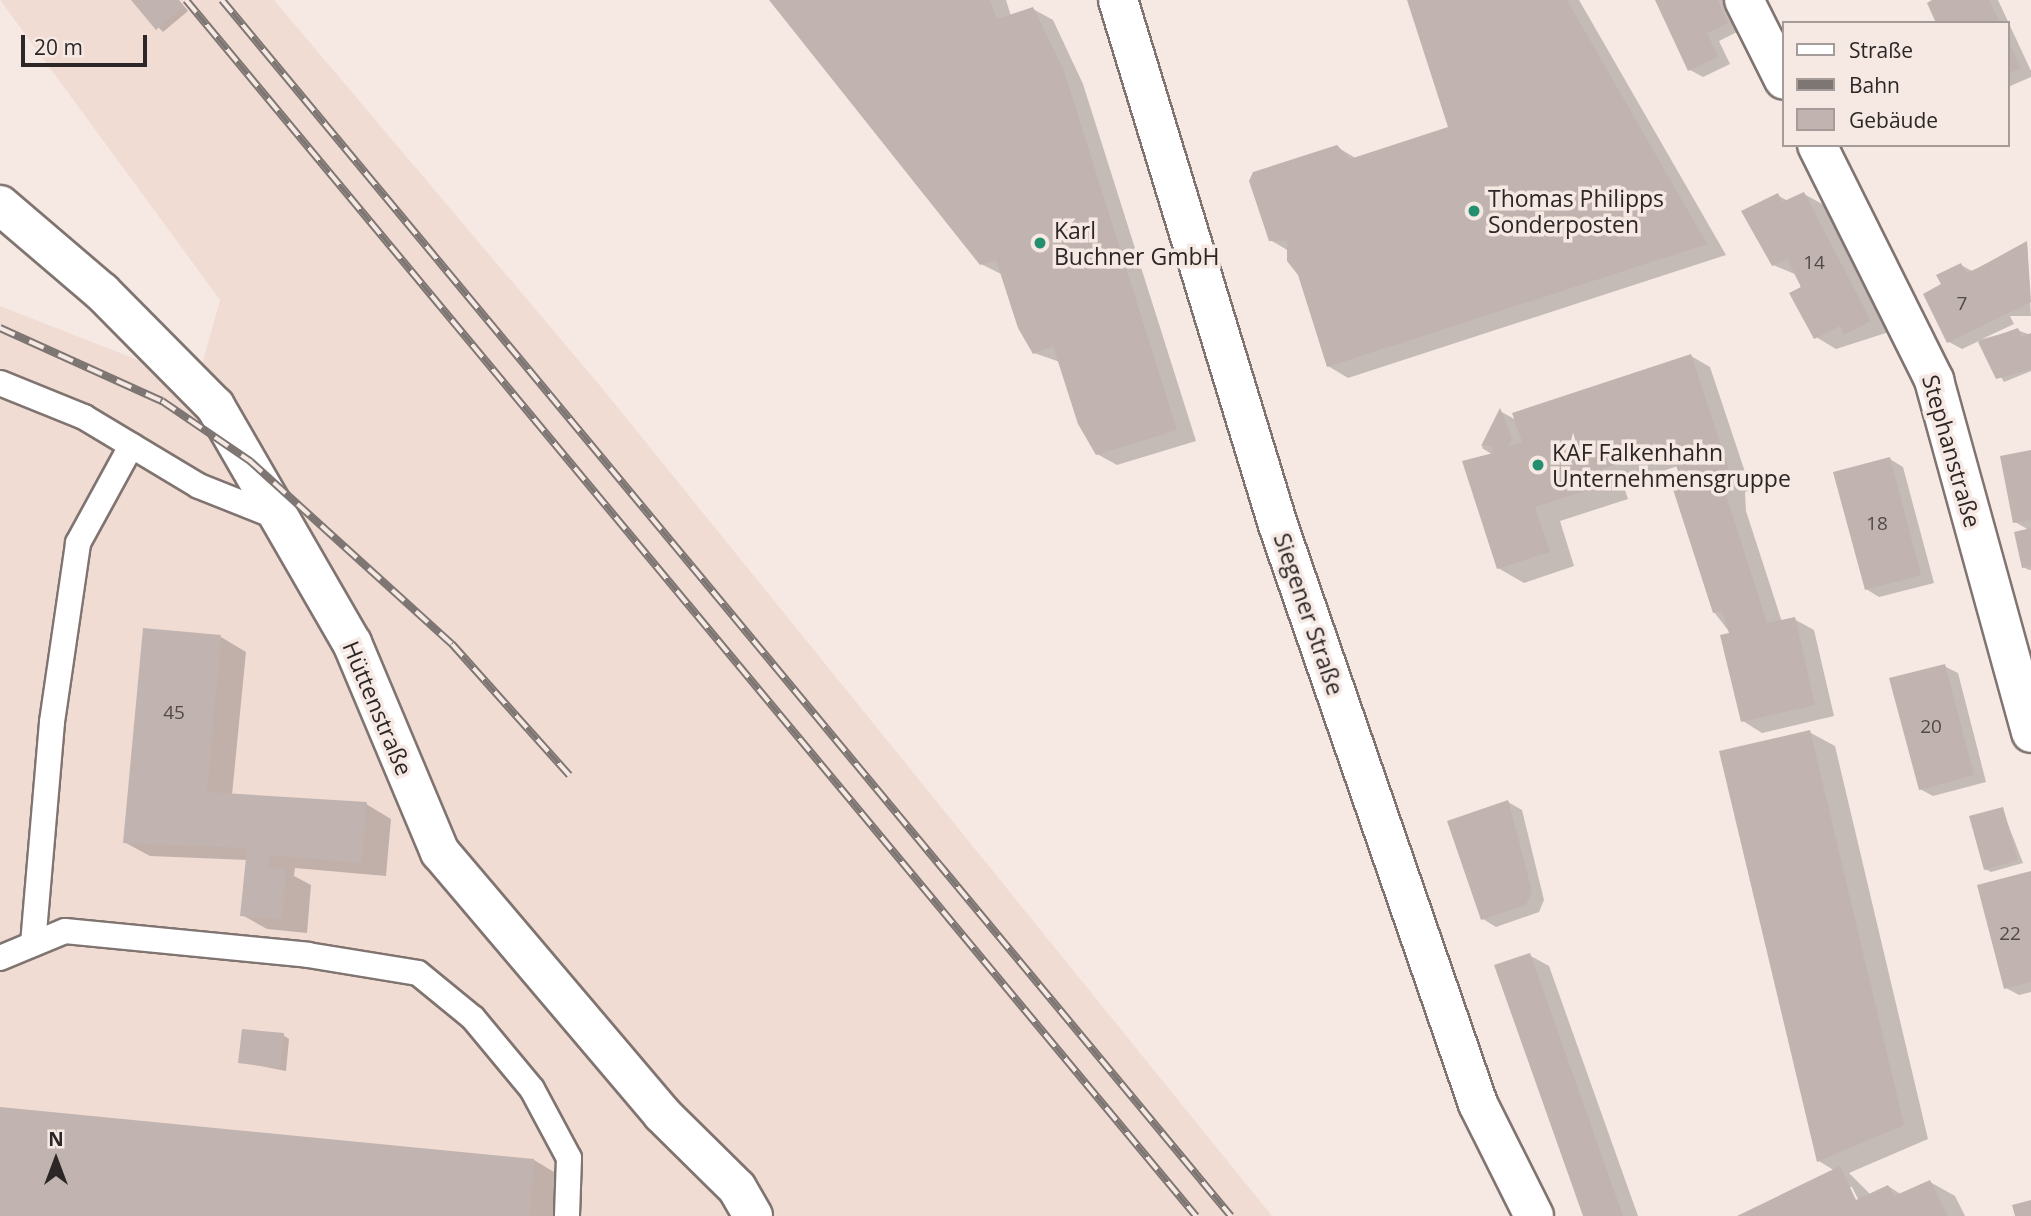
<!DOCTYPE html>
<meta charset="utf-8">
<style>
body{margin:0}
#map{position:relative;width:2031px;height:1216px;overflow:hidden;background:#f6e9e4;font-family:"Open Sans",sans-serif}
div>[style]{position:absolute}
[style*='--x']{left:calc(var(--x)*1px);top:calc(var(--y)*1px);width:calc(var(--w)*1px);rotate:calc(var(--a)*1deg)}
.built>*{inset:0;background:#f1dcd4}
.shadow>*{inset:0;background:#0003}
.building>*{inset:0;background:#c1b4b0}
.roads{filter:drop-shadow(2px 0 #807470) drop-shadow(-2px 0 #807470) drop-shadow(0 2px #807470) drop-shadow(0 -2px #807470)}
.service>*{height:24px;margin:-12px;padding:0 12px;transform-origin:12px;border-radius:12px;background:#fff}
.minor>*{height:38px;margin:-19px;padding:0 19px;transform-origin:19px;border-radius:19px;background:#fff}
.secondary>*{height:38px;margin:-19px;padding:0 19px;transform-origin:19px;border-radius:19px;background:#fff}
.rail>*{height:8px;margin-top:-4px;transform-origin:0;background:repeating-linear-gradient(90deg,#f6e9e4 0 16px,#7e7673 0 32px);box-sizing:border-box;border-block:2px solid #7e7673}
.dots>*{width:19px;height:19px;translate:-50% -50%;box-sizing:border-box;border:4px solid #f6e9e4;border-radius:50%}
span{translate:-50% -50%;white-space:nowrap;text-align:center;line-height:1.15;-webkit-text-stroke:7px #f6e9e4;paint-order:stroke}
.number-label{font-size:19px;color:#514a48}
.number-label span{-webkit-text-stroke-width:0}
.poi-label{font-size:23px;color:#2c2726}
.left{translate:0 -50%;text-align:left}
.street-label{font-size:23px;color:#2c2726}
.legend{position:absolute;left:1782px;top:21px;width:228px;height:126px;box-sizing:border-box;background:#f6e9e4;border:2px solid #a59b98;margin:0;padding:9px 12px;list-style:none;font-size:21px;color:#2c2726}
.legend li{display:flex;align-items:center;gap:14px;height:35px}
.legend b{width:35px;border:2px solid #a59b98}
.north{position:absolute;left:21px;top:1125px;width:70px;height:70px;-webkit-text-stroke:5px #f6e9e4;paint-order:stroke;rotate:0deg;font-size:19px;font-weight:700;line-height:28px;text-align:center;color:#2c2726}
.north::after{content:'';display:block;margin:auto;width:24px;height:32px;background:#2c2726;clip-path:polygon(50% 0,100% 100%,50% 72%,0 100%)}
.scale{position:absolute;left:21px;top:35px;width:126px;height:32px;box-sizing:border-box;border:4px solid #2c2726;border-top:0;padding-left:9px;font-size:21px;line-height:24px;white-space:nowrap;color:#2c2726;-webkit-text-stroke:5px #f6e9e4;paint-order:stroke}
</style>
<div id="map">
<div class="built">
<div style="clip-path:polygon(0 0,274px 0,602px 388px,1272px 1216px,0 1216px,0 306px,197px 383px,220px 300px)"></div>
</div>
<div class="shadow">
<div style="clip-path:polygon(133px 0,179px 0,188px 11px,163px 32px)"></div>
<div style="clip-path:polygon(774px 0,1006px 0,1011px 16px,1033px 9px,1053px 20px,1083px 84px,1196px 441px,1117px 465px,1097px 454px,1060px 362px,1034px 353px,1003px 275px,981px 264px)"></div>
<div style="clip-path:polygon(1408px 0,1579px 0,1726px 255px,1348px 378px,1328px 366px,1300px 274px,1289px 251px,1270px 240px,1337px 147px,1357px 159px,1450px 128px)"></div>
<div style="clip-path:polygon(1657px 0,1726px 0,1741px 30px,1719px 41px,1730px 64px,1703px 77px,1690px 70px)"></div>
<div style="clip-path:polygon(1936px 0,1998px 0,2031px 71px,2031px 77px,2008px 87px,2008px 23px,1938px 23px)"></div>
<div style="clip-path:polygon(1804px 194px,1824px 205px,1889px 332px,1836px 349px,1816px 337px,1797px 275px,1773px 265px,1777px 195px,1788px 201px)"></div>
<div style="clip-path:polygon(2027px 243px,2031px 316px,2010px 316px,2014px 324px,1982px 339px,2017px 330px,2031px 335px,2031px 371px,2004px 382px,1979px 341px,1962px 349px,1949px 342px,1943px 285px,1961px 265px,1972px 271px)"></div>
<div style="clip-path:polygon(1691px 356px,1710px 367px,1751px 490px,1745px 492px,1746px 511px,1782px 622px,1794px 619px,1814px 630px,1834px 716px,1762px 733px,1743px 721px,1731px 634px,1714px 612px,1678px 466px,1623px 484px,1628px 499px,1560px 521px,1574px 566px,1524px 583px,1498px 568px,1493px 455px,1482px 448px,1500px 411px,1516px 420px)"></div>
<div style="clip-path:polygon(2031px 451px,2031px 570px,2029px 570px,2023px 567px,2029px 530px,2015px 522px)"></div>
<div style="clip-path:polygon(1890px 459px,1903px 467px,1934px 583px,1879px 597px,1866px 589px)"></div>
<div style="clip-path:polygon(221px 637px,246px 652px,232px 795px,366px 804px,391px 819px,386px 876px,295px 868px,294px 876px,311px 885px,307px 933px,267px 929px,242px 915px,247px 860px,150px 856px,124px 842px)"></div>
<div style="clip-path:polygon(1944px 666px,1958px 673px,1986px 782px,1933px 796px,1920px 789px)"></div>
<div style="clip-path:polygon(evenodd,1809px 732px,1835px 746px,1928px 1139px,1849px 1173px,1871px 1195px,1888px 1186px,1902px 1195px,1930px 1182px,1955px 1196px,1965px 1216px,1741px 1216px,1835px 1171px,1819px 1161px,1809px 732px,1848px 1187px,1852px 1187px,1862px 1207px,1858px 1208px,1848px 1187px)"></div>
<div style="clip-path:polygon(1508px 802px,1522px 810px,1544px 900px,1539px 912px,1496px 927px,1483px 919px)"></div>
<div style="clip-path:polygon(2002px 809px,2023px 863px,1991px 872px,1985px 869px)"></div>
<div style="clip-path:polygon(2031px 873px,2031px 992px,2019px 995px,2006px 988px)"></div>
<div style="clip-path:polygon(1529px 955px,1549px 966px,1638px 1216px,1585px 1216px)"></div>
<div style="clip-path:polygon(283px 1035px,289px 1039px,286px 1071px,240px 1062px)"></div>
<div style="clip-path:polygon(0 1109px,534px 1160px,559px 1175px,555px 1216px,0 1216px)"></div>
</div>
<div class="building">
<div style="clip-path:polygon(131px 0,178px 0,183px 7px,156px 30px)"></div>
<div style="clip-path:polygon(769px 0,990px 0,997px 19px,1033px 7px,1064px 71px,1177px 430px,1096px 455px,1078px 424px,1053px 346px,1033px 354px,1018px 328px,996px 260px,980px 265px)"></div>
<div style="clip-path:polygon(1407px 0,1567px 0,1707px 244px,1327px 367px,1298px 275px,1287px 261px,1287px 241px,1269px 241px,1249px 181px,1253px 172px,1337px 145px,1350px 159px,1448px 127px)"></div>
<div style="clip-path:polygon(1655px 0,1718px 0,1728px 23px,1707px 33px,1718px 57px,1688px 71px)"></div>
<div style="clip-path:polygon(1932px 0,1989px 0,2000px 23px,1936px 23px,1927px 3px)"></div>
<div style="clip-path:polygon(2008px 41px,2021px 68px,2008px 74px)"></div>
<div style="clip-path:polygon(1804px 192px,1871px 321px,1844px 335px,1840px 326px,1814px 339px,1789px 293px,1801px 287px,1787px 259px,1772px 266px,1741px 211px,1778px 193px,1782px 202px)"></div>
<div style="clip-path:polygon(2027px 241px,2031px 302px,1947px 343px,1923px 294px,1941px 284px,1936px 275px,1961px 263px,1966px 273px,1978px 268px)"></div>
<div style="clip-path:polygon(2018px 328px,2022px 337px,2031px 333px,2031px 369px,1996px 379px,1978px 342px)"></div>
<div style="clip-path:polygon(1691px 354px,1732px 479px,1726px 481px,1727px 498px,1767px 623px,1795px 617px,1815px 705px,1741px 722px,1720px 635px,1729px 633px,1722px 611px,1713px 613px,1670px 480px,1680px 477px,1670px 447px,1599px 470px,1604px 485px,1535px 507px,1550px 552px,1497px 569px,1462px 461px,1493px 453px,1491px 445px,1481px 446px,1500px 408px,1512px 438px,1508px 447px,1522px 442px,1512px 413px)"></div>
<div style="clip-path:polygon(2031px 450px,2031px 520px,2013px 523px,2000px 456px)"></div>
<div style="clip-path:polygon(1890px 457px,1921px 575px,1865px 590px,1833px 472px)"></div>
<div style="clip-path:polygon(2031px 528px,2031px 566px,2022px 568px,2014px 532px)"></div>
<div style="clip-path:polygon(143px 628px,221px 635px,207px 792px,367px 802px,361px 863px,270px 855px,269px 868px,286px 869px,282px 919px,240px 916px,247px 848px,123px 843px)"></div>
<div style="clip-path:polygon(1945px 664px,1974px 775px,1919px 790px,1889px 678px)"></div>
<div style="clip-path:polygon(1810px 730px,1904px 1125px,1817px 1162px,1719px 751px)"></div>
<div style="clip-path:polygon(1508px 800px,1532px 891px,1526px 905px,1481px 920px,1447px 821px)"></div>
<div style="clip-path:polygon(2003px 807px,2018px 860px,1984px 870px,1969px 816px)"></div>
<div style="clip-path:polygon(2031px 871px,2031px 982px,2004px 989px,1977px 885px)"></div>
<div style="clip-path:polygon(1530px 953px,1623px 1216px,1583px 1216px,1494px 965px)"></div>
<div style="clip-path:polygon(242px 1029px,284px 1033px,280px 1068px,238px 1063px)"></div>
<div style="clip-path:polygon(0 1107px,534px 1159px,529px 1216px,0 1216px)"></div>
<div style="clip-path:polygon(1840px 1166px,1856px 1200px,1888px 1185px,1894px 1196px,1930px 1180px,1948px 1216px,1737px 1216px)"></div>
<div style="clip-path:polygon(2031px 1200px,2031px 1216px,2015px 1216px,2012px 1205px)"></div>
</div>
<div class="roads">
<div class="service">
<div style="--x:0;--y:383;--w:91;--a:22"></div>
<div style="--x:84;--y:417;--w:134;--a:31"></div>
<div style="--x:199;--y:486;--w:89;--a:21.7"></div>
<div style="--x:33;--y:944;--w:223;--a:-85.1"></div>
<div style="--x:52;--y:722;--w:181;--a:-81.7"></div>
<div style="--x:78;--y:543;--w:111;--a:-61.3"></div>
<div style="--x:0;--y:958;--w:70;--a:-22.6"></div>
<div style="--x:65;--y:931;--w:244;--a:5.6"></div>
<div style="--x:308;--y:955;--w:111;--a:9.3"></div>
<div style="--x:418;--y:973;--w:71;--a:39.3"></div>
<div style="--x:473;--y:1018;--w:92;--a:50.3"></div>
<div style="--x:532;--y:1089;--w:78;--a:61.8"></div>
<div style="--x:569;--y:1158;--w:58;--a:92"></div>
</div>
<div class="minor">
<div style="--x:1744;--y:0;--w:89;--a:63.4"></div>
<div style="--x:1817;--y:145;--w:263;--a:63.5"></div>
<div style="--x:1934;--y:380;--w:366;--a:74.6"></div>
<div style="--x:0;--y:205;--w:134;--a:40.5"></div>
<div style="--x:102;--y:292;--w:161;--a:45.3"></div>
<div style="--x:215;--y:406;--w:274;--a:60"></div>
<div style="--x:352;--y:643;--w:227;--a:67.2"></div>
<div style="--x:440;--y:852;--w:343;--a:49.7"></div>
<div style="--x:662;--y:1114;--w:105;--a:44.6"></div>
<div style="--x:737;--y:1188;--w:32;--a:60"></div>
</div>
<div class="secondary">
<div style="--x:1118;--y:0;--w:549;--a:73.05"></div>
<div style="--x:1278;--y:525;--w:613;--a:70.94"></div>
<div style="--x:1478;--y:1104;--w:125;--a:63.4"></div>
</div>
</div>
<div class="rail">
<div style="--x:186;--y:0;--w:1581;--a:50.29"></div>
<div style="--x:222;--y:0;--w:1580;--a:50.32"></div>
<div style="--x:0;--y:328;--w:178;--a:24.3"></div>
<div style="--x:162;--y:401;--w:107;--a:34.3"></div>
<div style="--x:250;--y:461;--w:273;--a:42.2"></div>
<div style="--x:452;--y:644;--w:176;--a:48.2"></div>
</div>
<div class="dots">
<div style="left:1474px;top:211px;background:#238f6e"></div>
<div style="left:1040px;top:243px;background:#238f6e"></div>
<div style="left:1538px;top:465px;background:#238f6e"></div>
</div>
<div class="number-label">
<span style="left:1814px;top:263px">14</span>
<span style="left:1962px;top:304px">7</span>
<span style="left:1877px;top:524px">18</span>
<span style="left:174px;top:713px">45</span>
<span style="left:1931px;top:727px">20</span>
<span style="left:2010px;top:934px">22</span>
</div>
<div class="poi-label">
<span class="left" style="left:1488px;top:211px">Thomas Philipps<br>Sonderposten</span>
<span class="left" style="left:1054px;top:243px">Karl<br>Buchner GmbH</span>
<span class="left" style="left:1552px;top:465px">KAF Falkenhahn<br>Unternehmensgruppe</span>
</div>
<div class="street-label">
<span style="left:1952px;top:451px;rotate:74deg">Stephanstraße</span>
<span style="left:1309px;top:614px;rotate:71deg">Siegener Straße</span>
<span style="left:378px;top:708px;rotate:67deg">Hüttenstraße</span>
</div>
<ul class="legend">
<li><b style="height:9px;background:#fff"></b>Straße</li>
<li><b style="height:9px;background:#7e7673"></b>Bahn</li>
<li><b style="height:19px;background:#c1b4b0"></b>Gebäude</li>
</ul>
<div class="north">N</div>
<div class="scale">20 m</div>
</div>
